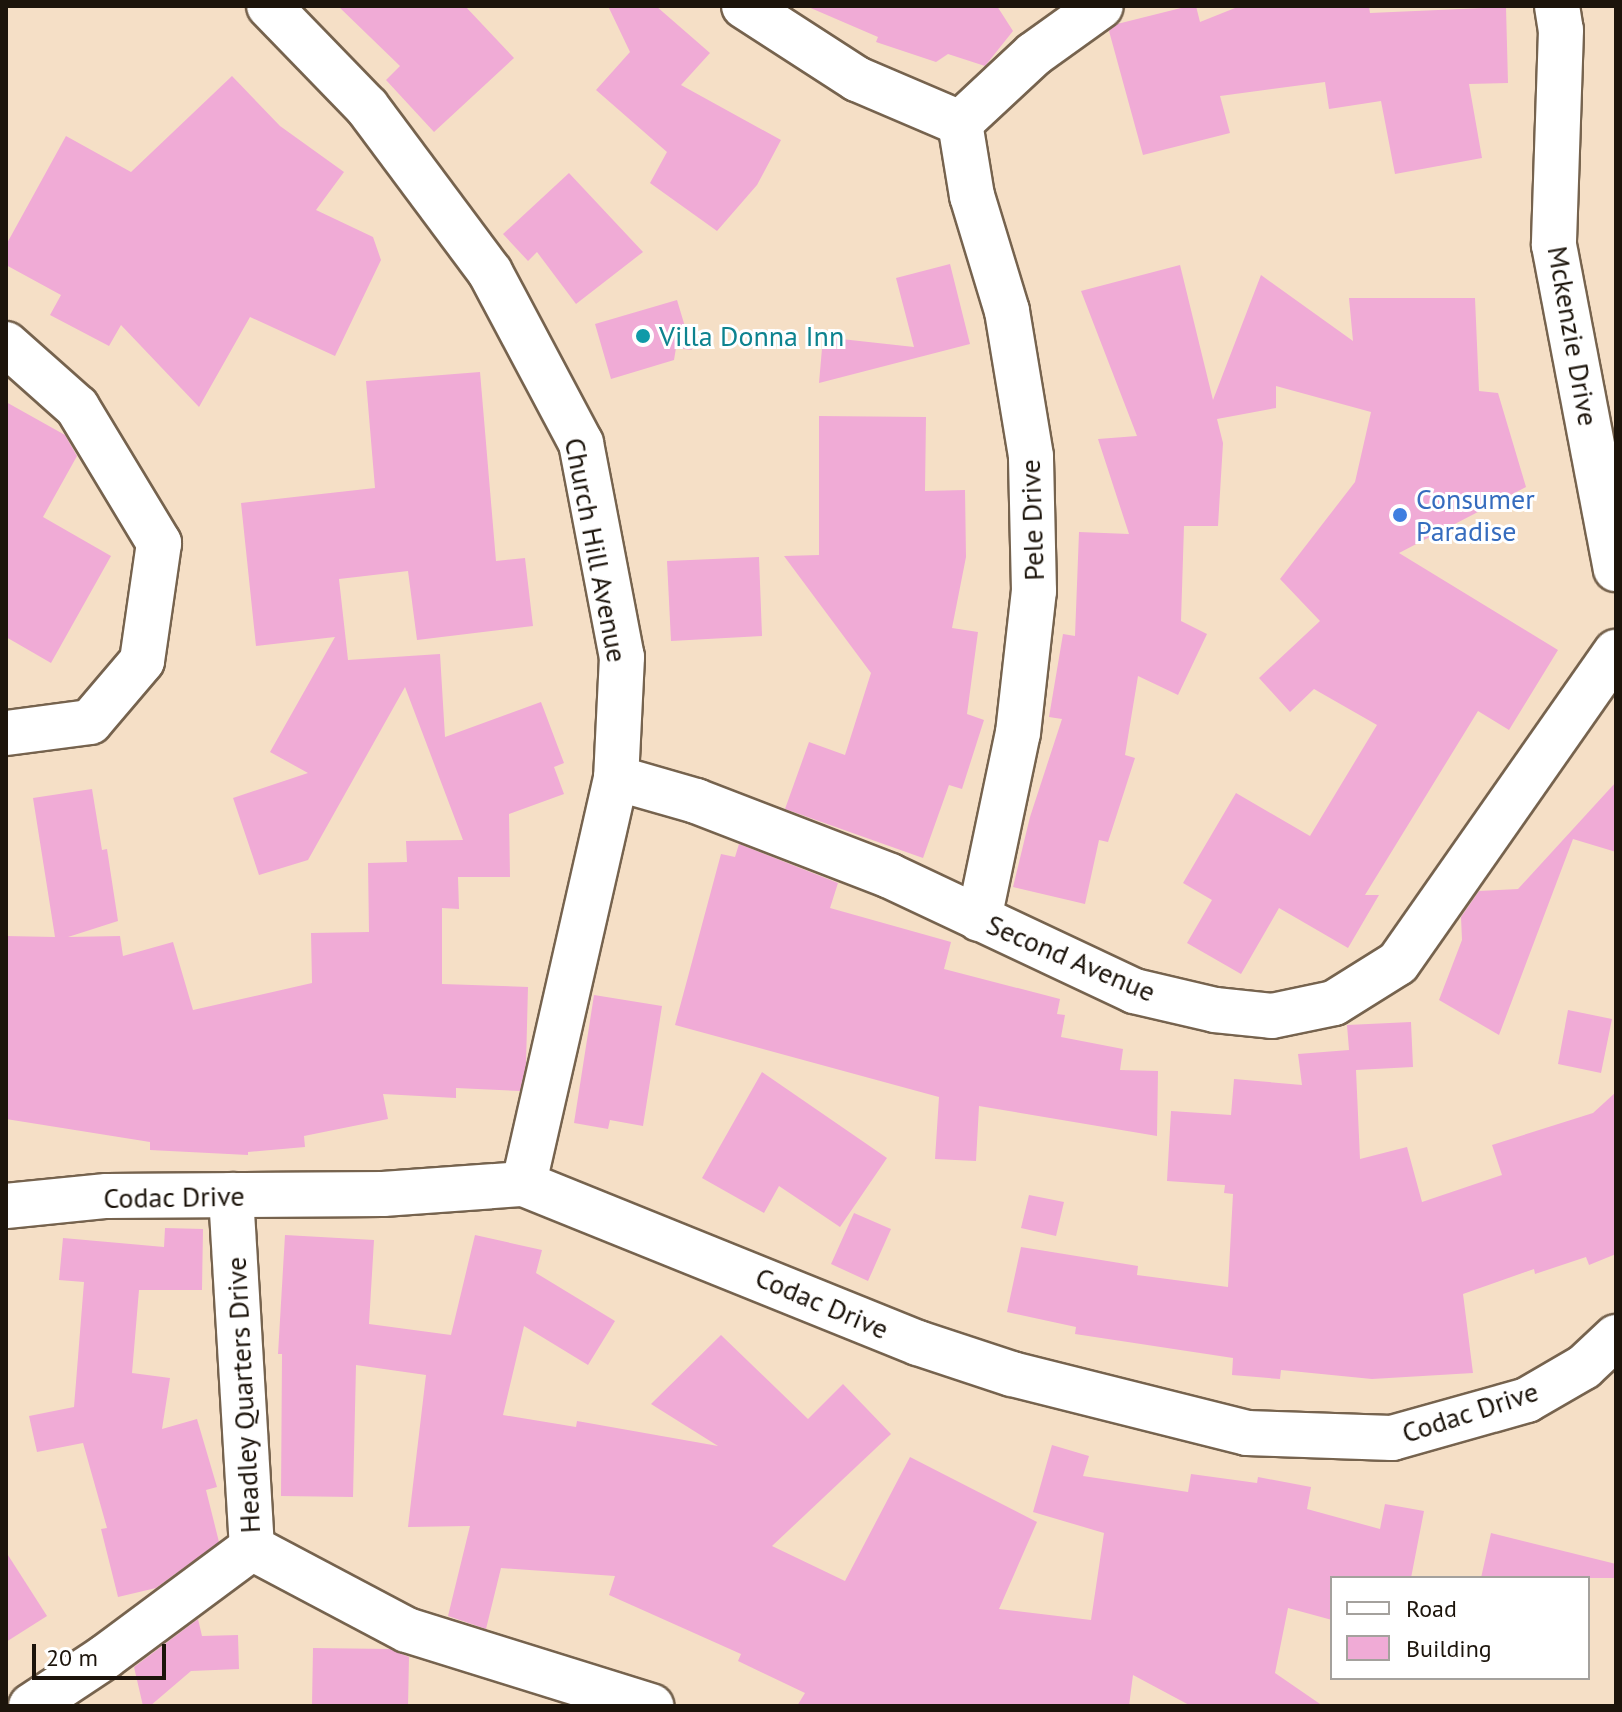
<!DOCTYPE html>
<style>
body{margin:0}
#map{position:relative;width:1622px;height:1712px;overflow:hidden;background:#f5dfc6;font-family:"PT Sans",sans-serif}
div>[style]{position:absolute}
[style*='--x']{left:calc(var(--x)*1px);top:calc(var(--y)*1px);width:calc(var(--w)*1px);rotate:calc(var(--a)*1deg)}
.building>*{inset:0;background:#f0abd6}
.roads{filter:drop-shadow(2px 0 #76634e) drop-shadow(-2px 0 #76634e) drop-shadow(0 2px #76634e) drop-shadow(0 -2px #76634e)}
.minor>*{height:44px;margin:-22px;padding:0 22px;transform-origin:22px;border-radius:22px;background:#fff}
.dots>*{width:22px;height:22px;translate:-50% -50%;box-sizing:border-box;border:4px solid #fff;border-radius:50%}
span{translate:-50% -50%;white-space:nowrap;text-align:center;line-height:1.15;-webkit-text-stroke:6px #fff;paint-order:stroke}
.culture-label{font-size:28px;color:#0d838f}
.left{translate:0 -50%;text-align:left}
.street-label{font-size:28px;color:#1c140b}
.shop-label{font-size:28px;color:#366cbe}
.frame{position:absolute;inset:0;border:8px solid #1c140b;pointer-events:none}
.legend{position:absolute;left:1330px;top:1576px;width:260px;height:104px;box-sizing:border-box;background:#fff;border:2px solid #a4a19d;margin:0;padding:10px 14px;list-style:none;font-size:24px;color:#1c140b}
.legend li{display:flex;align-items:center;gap:16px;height:40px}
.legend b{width:40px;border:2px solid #a4a19d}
.scale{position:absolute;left:32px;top:1644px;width:134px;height:36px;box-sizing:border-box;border:4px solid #1c140b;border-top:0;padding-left:10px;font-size:24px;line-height:28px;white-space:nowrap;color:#1c140b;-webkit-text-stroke:6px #fff;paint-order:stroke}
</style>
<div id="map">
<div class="building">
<div style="clip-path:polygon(338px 6px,465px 6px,514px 58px,434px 132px,386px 80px,400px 66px)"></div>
<div style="clip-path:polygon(608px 6px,656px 6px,710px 53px,681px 85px,781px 140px,757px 185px,717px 231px,650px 183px,667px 152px,596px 90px,630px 52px)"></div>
<div style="clip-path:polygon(806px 6px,997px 6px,1013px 31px,985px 66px,948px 54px,936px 62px,876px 42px,878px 37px)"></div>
<div style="clip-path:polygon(1189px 6px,1196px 6px,1200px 22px,1240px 6px,1369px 6px,1370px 13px,1506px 7px,1508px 83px,1469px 84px,1482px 158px,1395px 174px,1381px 101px,1329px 109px,1325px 82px,1220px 96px,1230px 133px,1143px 155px,1109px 31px,1117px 24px)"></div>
<div style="clip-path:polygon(232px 76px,280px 126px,344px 172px,316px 210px,373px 237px,381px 260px,335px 356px,250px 317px,199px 407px,121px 325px,109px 346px,50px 315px,61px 295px,6px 265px,6px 245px,66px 136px,131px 172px)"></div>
<div style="clip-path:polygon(569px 173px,643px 252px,576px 304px,537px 252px,528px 261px,503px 234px)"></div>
<div style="clip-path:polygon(950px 264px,970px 344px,819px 383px,823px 337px,914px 347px,896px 278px)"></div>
<div style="clip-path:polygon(1180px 265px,1213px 400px,1261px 275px,1353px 341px,1349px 298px,1475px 298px,1479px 391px,1498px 393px,1526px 487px,1399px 553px,1558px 650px,1509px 730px,1478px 711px,1365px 895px,1379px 895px,1348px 948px,1279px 908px,1241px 974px,1187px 943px,1212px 900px,1183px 883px,1236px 793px,1310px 836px,1377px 725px,1314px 689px,1290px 712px,1259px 678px,1320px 621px,1280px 579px,1355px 482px,1371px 412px,1276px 386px,1276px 408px,1217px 419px,1223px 443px,1218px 526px,1184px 526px,1181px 621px,1207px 634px,1178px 695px,1138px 676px,1125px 755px,1135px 758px,1108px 842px,1099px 840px,1085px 904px,1013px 887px,1030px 817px,1062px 719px,1049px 717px,1063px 634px,1075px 636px,1079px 532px,1129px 534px,1098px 439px,1137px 436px,1081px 291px)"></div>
<div style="clip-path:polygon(677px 300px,692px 350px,676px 348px,674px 360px,611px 379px,595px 324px)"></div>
<div style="clip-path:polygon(480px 372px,496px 561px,525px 558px,533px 626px,417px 640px,408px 571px,339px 579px,348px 660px,440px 654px,445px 737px,541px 702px,564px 763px,554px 767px,564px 794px,509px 814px,510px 877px,458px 877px,459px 909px,442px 908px,442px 984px,528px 987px,526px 1064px,520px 1091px,456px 1088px,456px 1098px,383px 1094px,388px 1119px,304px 1136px,305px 1147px,248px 1152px,248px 1155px,150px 1150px,150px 1142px,6px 1119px,6px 936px,55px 937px,33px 798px,92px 789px,102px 850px,107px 849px,118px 921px,68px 937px,120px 936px,123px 956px,173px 942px,193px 1010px,312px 983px,311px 933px,369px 932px,368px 863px,407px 862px,406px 841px,463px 840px,405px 687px,308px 860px,259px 875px,233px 798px,308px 773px,270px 752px,335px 637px,256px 646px,241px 503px,375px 488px,366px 381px)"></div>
<div style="clip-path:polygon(6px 402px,65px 435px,77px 456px,43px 517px,111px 556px,51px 663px,6px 637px)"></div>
<div style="clip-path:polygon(819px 416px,926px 417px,925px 491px,965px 490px,966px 557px,952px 628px,978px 632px,967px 714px,984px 720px,962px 789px,949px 785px,923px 858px,785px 809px,809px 742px,845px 755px,871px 673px,784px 556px,819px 555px)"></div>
<div style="clip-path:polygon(759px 557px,762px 636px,671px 641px,667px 561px)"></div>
<div style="clip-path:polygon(1616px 782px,1616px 852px,1573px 839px,1499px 1035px,1439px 1000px,1462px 940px,1461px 917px,1479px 891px,1518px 889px)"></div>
<div style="clip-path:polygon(739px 844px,838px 883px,830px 908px,951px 942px,944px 969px,1060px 999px,1057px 1014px,1065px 1015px,1061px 1037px,1123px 1049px,1120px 1070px,1158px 1071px,1157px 1136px,979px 1106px,976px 1161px,935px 1159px,939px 1097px,675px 1025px,721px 854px,735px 857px)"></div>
<div style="clip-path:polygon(594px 995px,662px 1006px,643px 1126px,610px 1120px,608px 1129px,574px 1123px)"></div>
<div style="clip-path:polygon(1568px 1010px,1612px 1019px,1601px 1073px,1558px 1064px)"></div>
<div style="clip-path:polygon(1411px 1022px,1413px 1067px,1356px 1070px,1360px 1159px,1407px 1147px,1422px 1202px,1502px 1175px,1492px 1145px,1593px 1113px,1616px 1092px,1616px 1254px,1589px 1265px,1586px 1257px,1535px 1274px,1534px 1269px,1463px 1294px,1473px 1373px,1372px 1379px,1281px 1370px,1280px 1379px,1232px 1375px,1233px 1358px,1075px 1334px,1076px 1327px,1007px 1312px,1021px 1247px,1138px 1266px,1137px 1275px,1228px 1287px,1233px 1194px,1224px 1193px,1225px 1185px,1167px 1181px,1171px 1111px,1231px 1115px,1234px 1079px,1302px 1085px,1298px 1054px,1349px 1050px,1347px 1025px)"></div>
<div style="clip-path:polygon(762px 1072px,887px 1158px,840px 1227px,779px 1186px,764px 1213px,702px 1178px)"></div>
<div style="clip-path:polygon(1029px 1195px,1064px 1202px,1056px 1236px,1021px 1228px)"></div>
<div style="clip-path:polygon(854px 1213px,891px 1229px,868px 1281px,831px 1264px)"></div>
<div style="clip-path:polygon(165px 1228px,203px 1229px,202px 1290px,139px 1290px,132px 1373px,170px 1378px,162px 1429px,197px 1419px,217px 1487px,206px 1490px,219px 1542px,156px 1588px,118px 1597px,101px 1529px,107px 1528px,83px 1443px,37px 1452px,29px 1416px,74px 1407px,84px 1282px,59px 1280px,63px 1238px,164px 1247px)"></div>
<div style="clip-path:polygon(285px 1235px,374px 1240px,369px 1324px,451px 1335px,475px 1235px,542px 1250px,536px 1273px,615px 1321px,588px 1365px,524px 1326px,503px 1415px,576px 1427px,577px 1421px,718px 1446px,651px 1404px,721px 1335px,808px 1419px,843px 1384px,891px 1434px,772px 1546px,845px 1581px,910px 1457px,1037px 1522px,999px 1609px,1091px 1620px,1104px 1533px,1033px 1512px,1052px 1445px,1089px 1456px,1083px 1476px,1188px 1492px,1191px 1474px,1257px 1483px,1258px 1477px,1311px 1487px,1307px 1509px,1380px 1529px,1385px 1504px,1424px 1511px,1411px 1578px,1332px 1578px,1332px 1620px,1288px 1608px,1275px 1673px,1323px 1706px,1191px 1706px,1133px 1675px,1129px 1706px,797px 1706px,805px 1693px,738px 1661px,741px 1654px,609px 1595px,615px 1576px,501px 1568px,486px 1629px,448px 1616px,470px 1526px,408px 1527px,426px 1375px,356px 1365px,353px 1497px,281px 1496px,282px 1354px,278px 1354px)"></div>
<div style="clip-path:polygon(1491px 1533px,1616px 1564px,1616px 1578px,1481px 1578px)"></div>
<div style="clip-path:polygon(6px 1552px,47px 1616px,6px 1642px)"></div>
<div style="clip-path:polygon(198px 1619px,202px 1636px,238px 1635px,239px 1669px,191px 1671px,150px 1706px,143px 1706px,134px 1667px)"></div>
<div style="clip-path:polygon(313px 1648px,390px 1649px,409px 1657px,408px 1706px,312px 1706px)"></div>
</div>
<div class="roads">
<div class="minor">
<div style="--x:269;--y:6;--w:141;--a:45.9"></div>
<div style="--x:367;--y:107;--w:206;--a:53.3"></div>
<div style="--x:490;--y:272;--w:194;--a:62"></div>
<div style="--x:581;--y:443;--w:218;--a:79.2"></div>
<div style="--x:622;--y:657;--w:121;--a:92.8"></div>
<div style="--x:616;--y:778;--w:416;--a:102.8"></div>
<div style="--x:744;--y:6;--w:135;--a:32.9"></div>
<div style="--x:857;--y:79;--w:112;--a:23.1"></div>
<div style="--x:1557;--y:6;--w:24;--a:81"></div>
<div style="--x:1561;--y:30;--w:215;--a:91.9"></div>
<div style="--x:1554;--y:245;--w:330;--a:79.2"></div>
<div style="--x:6;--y:344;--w:95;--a:41.6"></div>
<div style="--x:77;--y:407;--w:159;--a:58.9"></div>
<div style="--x:159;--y:543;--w:119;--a:98.2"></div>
<div style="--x:142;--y:661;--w:80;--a:130.4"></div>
<div style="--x:90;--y:722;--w:85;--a:172.5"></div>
<div style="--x:616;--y:778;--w:83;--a:16"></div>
<div style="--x:696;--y:801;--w:208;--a:21.1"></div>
<div style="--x:890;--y:876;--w:270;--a:25.2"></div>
<div style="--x:1134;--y:991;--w:83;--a:13.2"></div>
<div style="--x:1215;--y:1010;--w:57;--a:6"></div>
<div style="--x:1272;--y:1016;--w:63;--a:-11.8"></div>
<div style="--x:1334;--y:1003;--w:75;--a:-32"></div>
<div style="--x:1398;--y:963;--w:380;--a:-55"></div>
<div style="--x:979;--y:919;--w:190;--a:-78.2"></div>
<div style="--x:1018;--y:733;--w:143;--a:-83.6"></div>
<div style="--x:1034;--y:591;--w:135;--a:-91.3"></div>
<div style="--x:1031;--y:456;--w:147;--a:-99.4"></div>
<div style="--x:1007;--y:311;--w:120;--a:-106.9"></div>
<div style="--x:972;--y:196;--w:74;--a:-99.3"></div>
<div style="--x:960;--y:123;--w:101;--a:-43"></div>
<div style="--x:1034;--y:54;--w:82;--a:-35.6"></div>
<div style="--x:231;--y:1195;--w:354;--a:86.6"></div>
<div style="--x:252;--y:1548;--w:175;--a:27.9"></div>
<div style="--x:407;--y:1630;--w:256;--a:17.3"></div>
<div style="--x:6;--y:1206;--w:101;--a:-5.7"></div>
<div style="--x:107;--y:1196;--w:276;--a:-0.4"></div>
<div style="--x:383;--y:1194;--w:141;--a:-4.1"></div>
<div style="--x:524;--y:1184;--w:425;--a:22"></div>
<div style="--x:918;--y:1343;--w:99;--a:18.3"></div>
<div style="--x:1012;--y:1374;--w:242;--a:14.1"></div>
<div style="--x:1247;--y:1433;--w:145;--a:2"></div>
<div style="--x:1392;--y:1438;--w:140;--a:-15.7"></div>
<div style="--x:1527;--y:1400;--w:66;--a:-30.1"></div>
<div style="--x:1584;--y:1367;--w:44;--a:-43.2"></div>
<div style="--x:31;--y:1706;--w:89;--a:-33.5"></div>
<div style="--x:105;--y:1657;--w:183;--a:-36.6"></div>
</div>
</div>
<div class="dots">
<div style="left:643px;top:336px;background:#0f9aa8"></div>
<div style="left:1400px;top:515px;background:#3f7fe0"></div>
</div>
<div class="culture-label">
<span class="left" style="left:659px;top:336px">Villa Donna Inn</span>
</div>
<div class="street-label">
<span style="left:1573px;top:336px;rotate:80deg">Mckenzie Drive</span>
<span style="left:1032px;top:520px;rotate:-92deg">Pele Drive</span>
<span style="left:596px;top:550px;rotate:79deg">Church Hill Avenue</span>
<span style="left:1071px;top:958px;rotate:23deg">Second Avenue</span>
<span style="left:174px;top:1197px;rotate:-1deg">Codac Drive</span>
<span style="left:822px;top:1303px;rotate:23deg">Codac Drive</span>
<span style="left:243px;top:1395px;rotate:-93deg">Headley Quarters Drive</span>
<span style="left:1470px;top:1412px;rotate:-18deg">Codac Drive</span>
</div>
<div class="shop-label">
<span class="left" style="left:1416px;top:515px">Consumer<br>Paradise</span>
</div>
<div class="frame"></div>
<ul class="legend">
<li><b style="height:10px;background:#fff"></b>Road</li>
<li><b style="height:22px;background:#f0abd6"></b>Building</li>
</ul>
<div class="scale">20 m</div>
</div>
